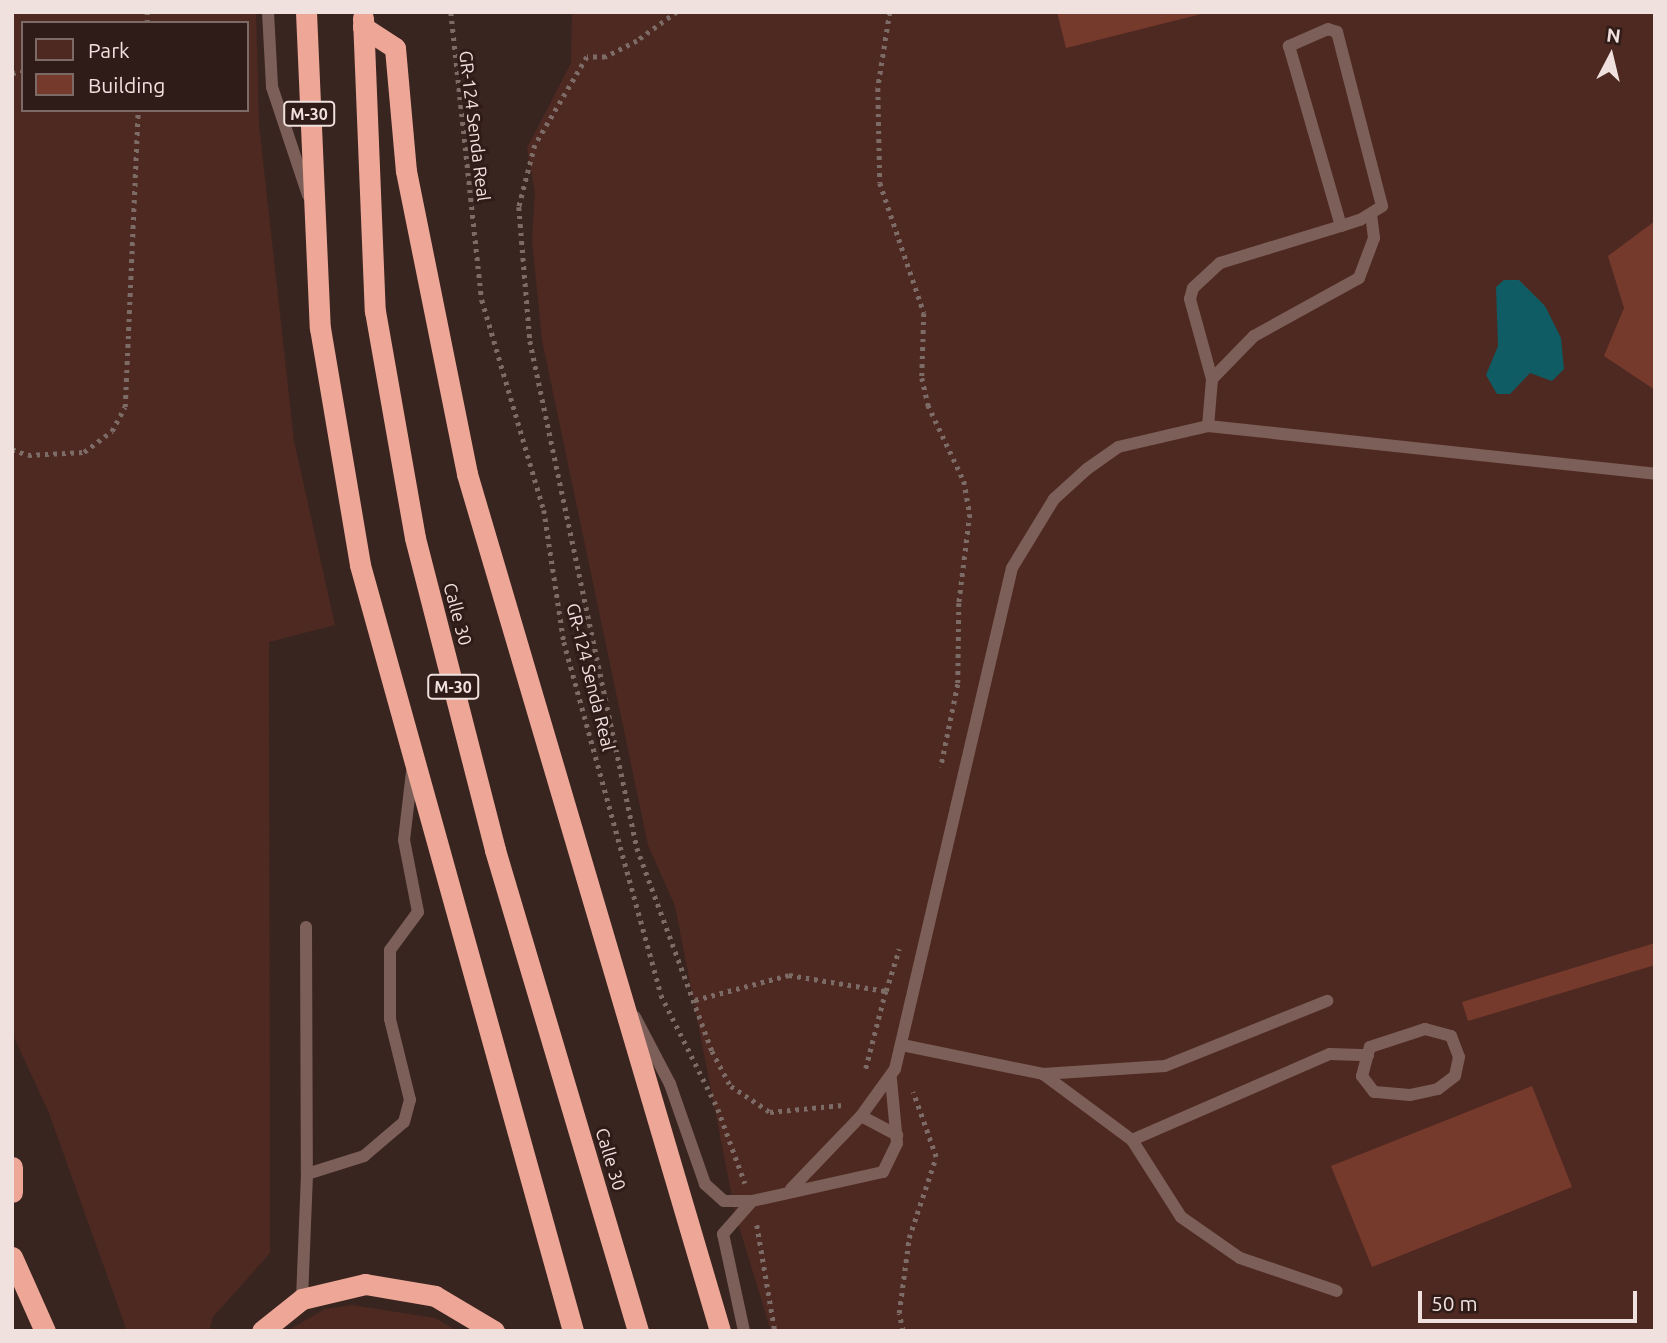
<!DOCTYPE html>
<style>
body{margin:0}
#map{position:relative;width:1667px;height:1343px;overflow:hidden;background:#392520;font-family:Ubuntu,sans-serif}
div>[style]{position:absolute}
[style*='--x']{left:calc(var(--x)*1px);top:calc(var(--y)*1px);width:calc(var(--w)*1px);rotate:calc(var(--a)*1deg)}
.green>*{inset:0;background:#4e2921}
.water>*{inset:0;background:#0f5c65}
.building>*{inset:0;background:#763a2d}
.path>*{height:4.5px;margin-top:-2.25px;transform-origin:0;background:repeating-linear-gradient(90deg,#7d6b66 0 3.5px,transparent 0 8.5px)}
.lane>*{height:12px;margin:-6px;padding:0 6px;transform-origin:6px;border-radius:6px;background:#7d5f59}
.highway>*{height:21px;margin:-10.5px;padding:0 10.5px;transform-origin:10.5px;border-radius:10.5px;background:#eea797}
span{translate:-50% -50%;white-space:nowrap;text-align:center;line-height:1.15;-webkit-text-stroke:6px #2f1b17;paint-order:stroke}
.shield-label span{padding:2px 5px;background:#2f1b17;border:2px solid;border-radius:5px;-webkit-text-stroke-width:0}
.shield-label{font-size:16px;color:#f0e1de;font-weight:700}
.street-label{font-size:18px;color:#f0e1de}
.frame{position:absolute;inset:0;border:14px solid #f0e1de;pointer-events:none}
.legend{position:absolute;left:21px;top:21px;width:228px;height:91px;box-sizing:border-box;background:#2f1b17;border:2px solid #7c6a67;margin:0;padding:9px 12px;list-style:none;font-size:21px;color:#f0e1de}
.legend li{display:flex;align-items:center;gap:14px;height:35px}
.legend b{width:35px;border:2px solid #7c6a67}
.north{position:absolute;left:1576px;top:21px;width:70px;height:70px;-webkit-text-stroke:5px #2f1b17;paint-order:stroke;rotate:7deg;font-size:19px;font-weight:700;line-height:28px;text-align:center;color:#f0e1de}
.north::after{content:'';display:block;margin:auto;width:24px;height:32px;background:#f0e1de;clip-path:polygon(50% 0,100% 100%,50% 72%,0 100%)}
.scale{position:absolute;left:1418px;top:1291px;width:219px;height:32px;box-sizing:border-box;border:4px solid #f0e1de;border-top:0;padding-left:9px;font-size:21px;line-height:24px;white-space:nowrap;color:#f0e1de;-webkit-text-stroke:5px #2f1b17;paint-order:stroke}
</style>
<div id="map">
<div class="green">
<div style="clip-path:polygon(evenodd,12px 12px,256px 12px,259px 124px,294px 441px,335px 625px,269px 642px,270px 1253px,213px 1317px,209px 1331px,127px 1331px,49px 1113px,12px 1033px,12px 12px,23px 23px,247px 23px,247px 110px,23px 110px,23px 23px)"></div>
<div style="clip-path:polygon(572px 12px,1655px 12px,1655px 1331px,771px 1331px,736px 1217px,675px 906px,648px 845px,542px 340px,532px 240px,535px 192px,527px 148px,571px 63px)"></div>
<div style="clip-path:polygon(352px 1305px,435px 1318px,457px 1331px,287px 1331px,325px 1309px)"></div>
</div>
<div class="water">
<div style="clip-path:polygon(1504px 280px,1519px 280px,1545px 306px,1561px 338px,1564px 369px,1552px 381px,1530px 373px,1510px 394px,1497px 394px,1486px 375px,1498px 346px,1496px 287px)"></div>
</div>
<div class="building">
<div style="clip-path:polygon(1057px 12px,1205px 12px,1205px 13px,1066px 48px)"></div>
<div style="clip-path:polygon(1655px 221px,1655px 390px,1604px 356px,1624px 308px,1608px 256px)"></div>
<div style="clip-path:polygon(1655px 943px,1655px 965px,1468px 1021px,1462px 1002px)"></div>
<div style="clip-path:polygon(1532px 1086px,1572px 1187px,1372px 1267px,1331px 1166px)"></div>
</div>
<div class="path">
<div style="--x:451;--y:12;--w:290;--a:83.9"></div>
<div style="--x:482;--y:300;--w:219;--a:73.6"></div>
<div style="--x:544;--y:510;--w:134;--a:81.4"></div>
<div style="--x:564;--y:642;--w:366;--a:74.6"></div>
<div style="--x:661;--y:995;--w:127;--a:63.4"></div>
<div style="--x:718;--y:1109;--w:79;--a:70"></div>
<div style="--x:677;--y:12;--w:49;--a:144.1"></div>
<div style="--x:637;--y:41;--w:36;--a:153"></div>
<div style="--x:605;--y:57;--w:18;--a:180"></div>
<div style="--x:587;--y:57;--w:102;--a:120.6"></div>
<div style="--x:535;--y:145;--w:64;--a:104.5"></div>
<div style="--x:519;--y:207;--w:134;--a:85.3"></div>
<div style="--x:530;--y:341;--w:518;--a:78.08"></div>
<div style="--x:637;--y:848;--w:216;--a:69.7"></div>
<div style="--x:712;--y:1051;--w:40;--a:62"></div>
<div style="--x:731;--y:1086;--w:47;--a:33.7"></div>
<div style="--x:770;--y:1112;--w:73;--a:-5.5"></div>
<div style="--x:890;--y:12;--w:77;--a:99"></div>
<div style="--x:878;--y:88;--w:95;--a:88.8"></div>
<div style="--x:880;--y:183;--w:137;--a:71.3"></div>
<div style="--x:924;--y:313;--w:65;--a:91.8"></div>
<div style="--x:922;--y:378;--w:28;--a:77"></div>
<div style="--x:928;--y:405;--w:84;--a:64.7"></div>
<div style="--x:964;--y:481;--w:34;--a:80"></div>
<div style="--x:970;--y:514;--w:90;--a:97"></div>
<div style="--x:959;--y:603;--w:81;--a:90.7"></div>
<div style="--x:958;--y:684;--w:85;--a:101.6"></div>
<div style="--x:147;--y:23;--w:11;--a:-90"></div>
<div style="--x:12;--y:73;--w:11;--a:-5"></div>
<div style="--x:12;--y:449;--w:17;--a:21"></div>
<div style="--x:28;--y:455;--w:56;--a:-3.1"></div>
<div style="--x:84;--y:452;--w:35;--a:-37"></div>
<div style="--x:112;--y:431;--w:27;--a:-62"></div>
<div style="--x:125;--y:407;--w:297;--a:-87.5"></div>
<div style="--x:886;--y:991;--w:44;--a:-72.8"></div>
<div style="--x:695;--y:1000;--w:97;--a:-14.9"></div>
<div style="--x:789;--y:975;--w:98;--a:9.4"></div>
<div style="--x:886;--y:991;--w:84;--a:104.5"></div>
<div style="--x:757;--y:1225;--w:108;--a:80.4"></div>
<div style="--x:903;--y:1331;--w:18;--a:-103"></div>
<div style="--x:899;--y:1313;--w:76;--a:-82.4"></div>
<div style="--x:909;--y:1238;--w:85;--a:-71.6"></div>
<div style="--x:936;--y:1157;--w:69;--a:-109.5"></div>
</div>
<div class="lane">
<div style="--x:268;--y:12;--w:75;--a:86.9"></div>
<div style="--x:272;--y:87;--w:114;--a:71.6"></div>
<div style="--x:1212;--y:379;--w:60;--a:-45.7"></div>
<div style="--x:1254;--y:336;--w:120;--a:-28.9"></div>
<div style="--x:1359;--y:278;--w:43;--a:-69.4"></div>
<div style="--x:1374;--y:238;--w:23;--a:-97"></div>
<div style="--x:1208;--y:426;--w:47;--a:-85.1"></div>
<div style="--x:1212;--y:379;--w:83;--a:-105.4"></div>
<div style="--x:1190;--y:299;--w:11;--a:-75"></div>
<div style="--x:1193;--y:288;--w:37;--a:-43"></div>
<div style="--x:1220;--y:263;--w:127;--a:-17"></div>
<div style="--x:1341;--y:226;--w:20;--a:-18"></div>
<div style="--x:1360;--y:220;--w:26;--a:-32"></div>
<div style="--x:1382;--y:206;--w:180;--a:-104.5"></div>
<div style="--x:1337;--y:32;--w:9;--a:-162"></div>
<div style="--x:1328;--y:29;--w:43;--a:156.4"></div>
<div style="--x:1289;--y:46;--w:187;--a:73.9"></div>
<div style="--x:306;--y:927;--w:247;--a:89.8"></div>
<div style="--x:635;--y:1017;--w:76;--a:62.4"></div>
<div style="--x:670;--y:1084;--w:106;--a:70.7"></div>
<div style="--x:705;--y:1184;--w:25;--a:42"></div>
<div style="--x:724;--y:1201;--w:28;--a:0"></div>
<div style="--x:752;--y:1201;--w:134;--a:-12.5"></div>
<div style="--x:883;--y:1172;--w:32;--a:-64"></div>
<div style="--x:897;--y:1143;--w:64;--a:-95.4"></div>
<div style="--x:1425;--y:1029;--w:27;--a:15"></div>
<div style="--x:1451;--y:1036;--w:22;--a:69"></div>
<div style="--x:1459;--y:1057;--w:19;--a:102"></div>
<div style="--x:1455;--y:1076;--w:21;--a:143"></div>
<div style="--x:1438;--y:1089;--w:29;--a:168"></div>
<div style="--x:1410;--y:1095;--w:36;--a:-175"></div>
<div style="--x:1374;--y:1092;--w:20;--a:-127"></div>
<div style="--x:1362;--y:1076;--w:30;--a:-75"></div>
<div style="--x:1370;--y:1047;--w:58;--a:-18.1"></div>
<div style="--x:902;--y:1045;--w:144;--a:11.6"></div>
<div style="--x:1043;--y:1074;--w:111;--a:36.6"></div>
<div style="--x:1132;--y:1140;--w:91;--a:57.5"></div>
<div style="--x:1181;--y:1217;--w:72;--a:34.8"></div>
<div style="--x:1240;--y:1258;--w:102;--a:18.8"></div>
<div style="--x:1043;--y:1074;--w:122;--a:-3.8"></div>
<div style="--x:1165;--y:1066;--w:175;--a:-21.9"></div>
<div style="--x:861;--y:1116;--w:41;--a:27.8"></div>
<div style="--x:1132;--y:1140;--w:216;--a:-23.5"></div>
<div style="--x:1330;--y:1054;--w:38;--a:2"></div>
<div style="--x:791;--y:1189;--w:101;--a:-46.2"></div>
<div style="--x:861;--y:1116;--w:58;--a:-54.1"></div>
<div style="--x:895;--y:1069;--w:514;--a:-76.86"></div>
<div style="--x:1012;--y:568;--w:81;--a:-58.7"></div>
<div style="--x:1054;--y:499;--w:45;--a:-42.3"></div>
<div style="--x:1087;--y:469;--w:38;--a:-35"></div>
<div style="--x:1118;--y:447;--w:92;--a:-13.1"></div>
<div style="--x:1208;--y:426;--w:450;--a:6.1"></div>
<div style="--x:302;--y:1299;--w:125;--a:-87.7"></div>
<div style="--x:307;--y:1174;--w:60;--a:-17.5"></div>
<div style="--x:364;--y:1156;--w:52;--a:-40.4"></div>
<div style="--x:404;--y:1122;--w:23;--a:-75"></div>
<div style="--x:410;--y:1100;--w:83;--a:-103.9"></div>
<div style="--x:390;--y:1019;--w:69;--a:-90"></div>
<div style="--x:390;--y:950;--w:47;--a:-53.6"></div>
<div style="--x:418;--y:912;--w:73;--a:-101"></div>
<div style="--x:404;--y:840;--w:68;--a:-83.3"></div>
<div style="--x:744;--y:1331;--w:99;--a:-102.2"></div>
<div style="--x:723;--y:1234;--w:44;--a:-48.7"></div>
</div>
<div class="highway">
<div style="--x:306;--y:12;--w:316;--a:87.5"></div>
<div style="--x:320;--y:328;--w:240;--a:80.4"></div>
<div style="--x:360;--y:565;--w:795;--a:74.46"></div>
<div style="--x:363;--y:18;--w:293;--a:87.7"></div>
<div style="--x:375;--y:311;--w:230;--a:80"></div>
<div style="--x:415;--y:538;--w:322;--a:75.6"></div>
<div style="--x:495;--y:850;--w:502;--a:73.44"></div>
<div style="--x:363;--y:27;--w:38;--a:33"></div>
<div style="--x:395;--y:48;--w:123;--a:84.9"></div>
<div style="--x:406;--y:171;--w:309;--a:78.6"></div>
<div style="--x:467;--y:474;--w:894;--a:73.55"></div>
<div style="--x:12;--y:1167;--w:25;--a:90"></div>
<div style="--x:12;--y:1257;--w:81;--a:66"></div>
<div style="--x:262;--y:1331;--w:51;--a:-38.7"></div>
<div style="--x:302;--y:1299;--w:65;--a:-13.4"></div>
<div style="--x:365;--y:1284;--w:71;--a:9.7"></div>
<div style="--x:435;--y:1296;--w:69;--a:30.7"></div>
</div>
<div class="shield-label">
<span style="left:309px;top:114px">M-30</span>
<span style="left:453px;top:687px">M-30</span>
</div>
<div class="street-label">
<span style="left:475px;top:126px;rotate:83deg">GR-124 Senda Real</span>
<span style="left:458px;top:614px;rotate:75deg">Calle 30</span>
<span style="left:591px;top:677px;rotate:76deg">GR-124 Senda Real</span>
<span style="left:611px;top:1159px;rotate:73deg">Calle 30</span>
</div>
<div class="frame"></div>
<ul class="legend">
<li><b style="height:19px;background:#4e2921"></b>Park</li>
<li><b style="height:19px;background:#763a2d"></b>Building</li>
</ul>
<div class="north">N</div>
<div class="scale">50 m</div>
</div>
